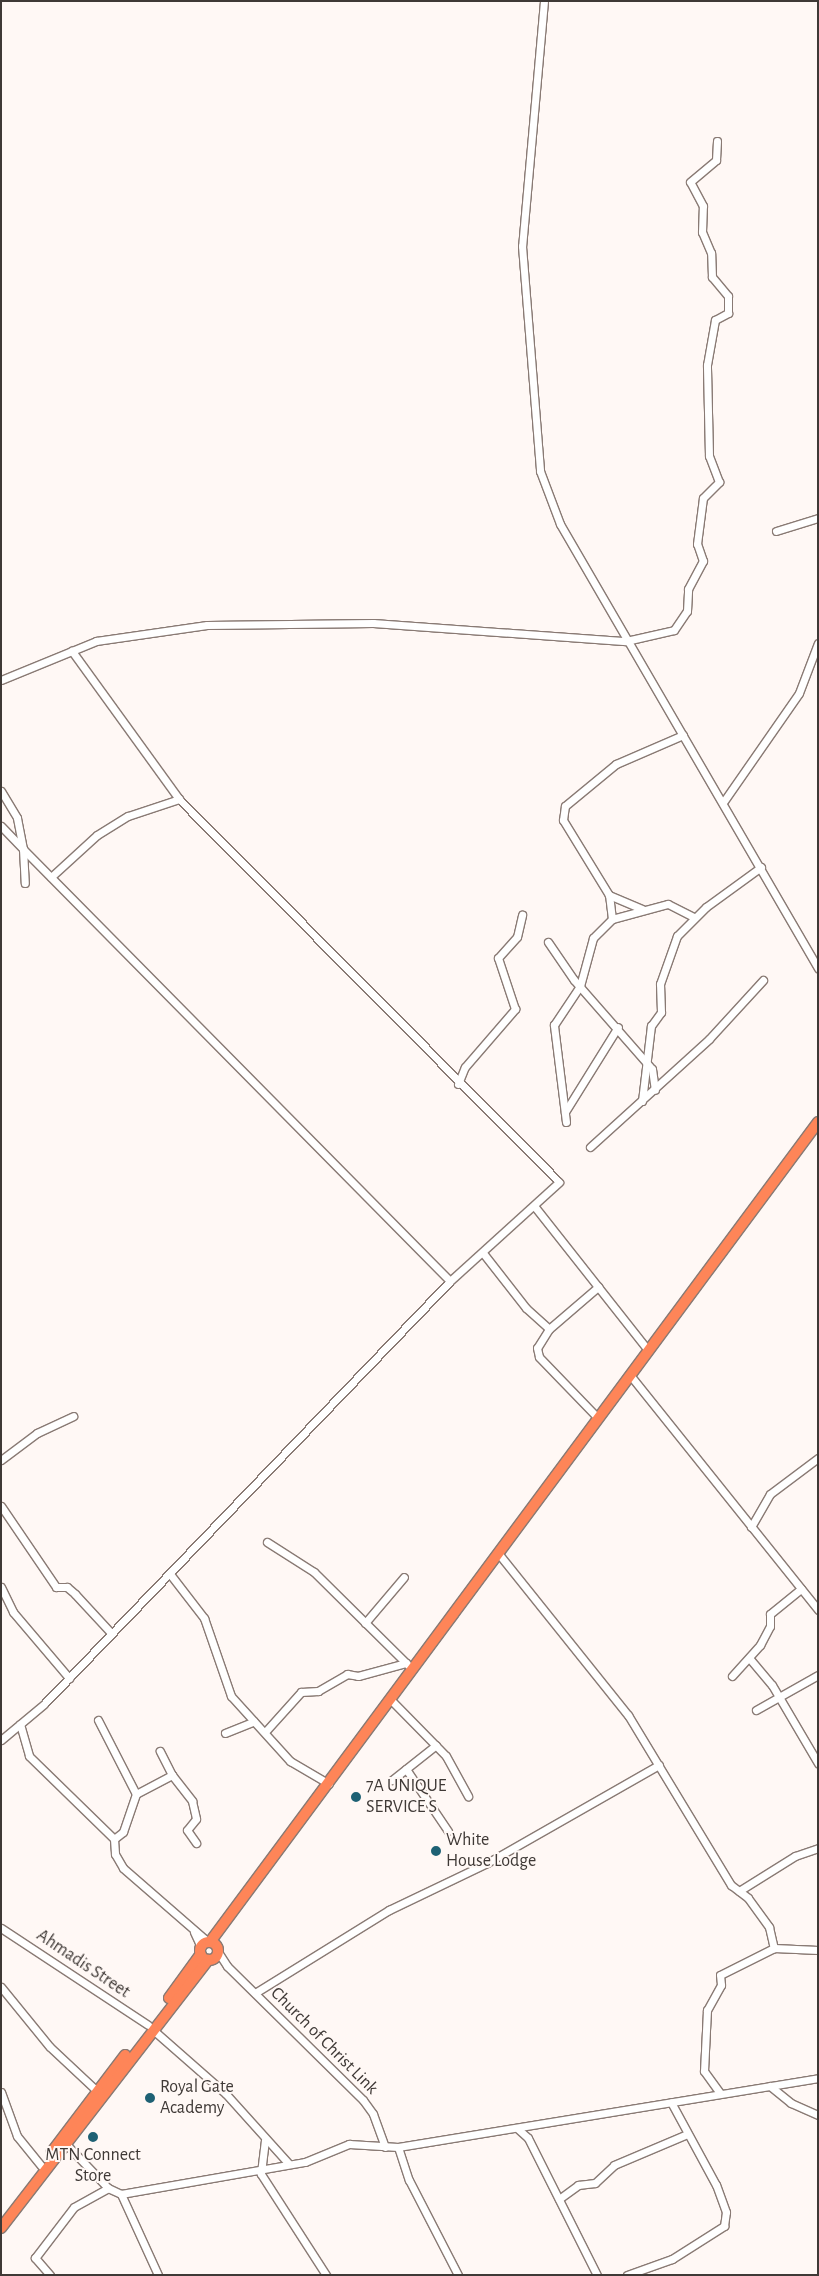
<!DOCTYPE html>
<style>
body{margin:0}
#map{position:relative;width:819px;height:2276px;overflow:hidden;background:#fff8f5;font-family:"Alegreya Sans",sans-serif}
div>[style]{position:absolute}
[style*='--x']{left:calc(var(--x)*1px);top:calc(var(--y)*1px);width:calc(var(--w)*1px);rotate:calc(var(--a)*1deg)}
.roads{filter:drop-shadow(1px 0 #897a74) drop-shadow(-1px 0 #897a74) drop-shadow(0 1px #897a74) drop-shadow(0 -1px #897a74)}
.minor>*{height:7px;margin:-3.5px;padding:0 3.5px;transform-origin:3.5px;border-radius:3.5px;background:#fff}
.highway>*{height:10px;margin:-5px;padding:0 5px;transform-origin:5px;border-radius:5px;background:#fe8558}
.highway>.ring{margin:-5px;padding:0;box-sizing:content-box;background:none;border:10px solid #fe8558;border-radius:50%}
.dots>*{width:14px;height:14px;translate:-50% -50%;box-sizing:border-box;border:2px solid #fff8f5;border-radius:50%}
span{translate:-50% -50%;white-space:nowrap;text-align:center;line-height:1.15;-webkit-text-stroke:4px #fff8f5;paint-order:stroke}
.poi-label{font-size:18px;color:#3f3936}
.left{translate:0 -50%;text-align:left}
.street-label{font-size:18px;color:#3f3936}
.frame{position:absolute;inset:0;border:2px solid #3f3936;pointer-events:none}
</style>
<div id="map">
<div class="roads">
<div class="minor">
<div style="--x:544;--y:1;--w:246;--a:95.1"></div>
<div style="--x:522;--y:246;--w:226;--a:85.4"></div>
<div style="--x:540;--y:471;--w:57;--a:69.3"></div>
<div style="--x:560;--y:524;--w:514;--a:59.84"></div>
<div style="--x:776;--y:531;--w:44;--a:-17.2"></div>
<div style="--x:1;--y:680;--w:103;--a:-22.3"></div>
<div style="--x:96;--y:641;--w:112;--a:-8.2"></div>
<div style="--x:207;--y:625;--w:166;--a:-0.7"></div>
<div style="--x:373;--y:623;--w:254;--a:4.1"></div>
<div style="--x:626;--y:641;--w:49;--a:-12.9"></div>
<div style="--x:674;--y:630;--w:23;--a:-56"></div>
<div style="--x:687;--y:611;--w:22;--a:-87"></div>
<div style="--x:688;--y:589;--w:32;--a:-62"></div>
<div style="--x:703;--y:561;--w:18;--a:-109"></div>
<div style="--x:697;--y:544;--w:46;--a:-82.6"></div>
<div style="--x:703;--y:498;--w:23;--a:-45"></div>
<div style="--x:719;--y:482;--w:28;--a:-111"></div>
<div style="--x:709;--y:456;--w:91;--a:-91.3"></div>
<div style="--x:707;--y:365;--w:46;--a:-79.9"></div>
<div style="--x:715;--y:320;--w:15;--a:-28"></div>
<div style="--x:728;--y:313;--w:17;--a:-90"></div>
<div style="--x:728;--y:296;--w:25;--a:-130"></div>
<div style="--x:712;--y:277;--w:24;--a:-92"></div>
<div style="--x:711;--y:253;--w:23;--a:-113"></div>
<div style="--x:702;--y:232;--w:26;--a:-88"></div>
<div style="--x:703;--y:206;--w:27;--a:-118"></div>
<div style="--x:690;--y:182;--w:34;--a:-40"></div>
<div style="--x:716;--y:160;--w:19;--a:-87"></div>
<div style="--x:1;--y:791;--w:31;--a:59"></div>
<div style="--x:17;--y:818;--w:32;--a:79"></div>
<div style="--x:23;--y:849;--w:607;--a:45.33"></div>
<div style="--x:724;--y:801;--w:131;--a:-55.2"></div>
<div style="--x:799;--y:693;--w:53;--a:-69.2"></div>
<div style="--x:1;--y:826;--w:32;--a:46"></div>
<div style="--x:23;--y:849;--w:34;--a:87"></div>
<div style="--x:51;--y:877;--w:62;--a:-42.4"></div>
<div style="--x:97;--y:835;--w:36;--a:-32"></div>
<div style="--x:128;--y:816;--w:54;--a:-18.4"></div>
<div style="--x:642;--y:909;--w:36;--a:-157"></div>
<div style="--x:609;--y:895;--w:88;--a:-121.5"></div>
<div style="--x:563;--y:820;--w:14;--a:-82"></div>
<div style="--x:565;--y:806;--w:66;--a:-39.5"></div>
<div style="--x:616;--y:764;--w:73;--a:-23.4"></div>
<div style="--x:612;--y:919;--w:58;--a:-15"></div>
<div style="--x:668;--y:904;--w:29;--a:27"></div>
<div style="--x:548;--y:942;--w:46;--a:55.6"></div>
<div style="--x:574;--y:980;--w:118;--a:48.8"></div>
<div style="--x:652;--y:1069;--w:21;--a:82"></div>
<div style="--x:458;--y:1084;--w:18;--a:-68"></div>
<div style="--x:465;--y:1067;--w:77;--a:-49.2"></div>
<div style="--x:515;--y:1009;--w:54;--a:-108.4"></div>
<div style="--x:498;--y:958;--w:28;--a:-48"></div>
<div style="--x:517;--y:937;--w:23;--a:-77"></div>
<div style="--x:642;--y:1101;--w:76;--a:-83.2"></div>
<div style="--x:651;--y:1026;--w:17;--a:-54"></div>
<div style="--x:661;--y:1012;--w:28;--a:-92"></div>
<div style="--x:660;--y:984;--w:51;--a:-70.5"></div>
<div style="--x:677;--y:936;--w:41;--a:-45"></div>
<div style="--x:706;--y:907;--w:68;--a:-36"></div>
<div style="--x:565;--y:1112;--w:100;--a:-58.1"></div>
<div style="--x:566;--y:1122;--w:98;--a:-97.1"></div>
<div style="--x:554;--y:1025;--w:47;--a:-56.3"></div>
<div style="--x:580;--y:986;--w:50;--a:-74.8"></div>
<div style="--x:593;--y:938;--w:27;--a:-45"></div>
<div style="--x:612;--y:919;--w:24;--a:-97"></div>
<div style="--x:590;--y:1147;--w:161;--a:-42.2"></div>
<div style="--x:709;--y:1039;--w:80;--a:-47.5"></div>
<div style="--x:535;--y:1207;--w:182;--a:51.7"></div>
<div style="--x:483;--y:1253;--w:70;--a:52"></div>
<div style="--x:526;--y:1308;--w:31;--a:42"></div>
<div style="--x:549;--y:1329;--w:22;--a:122"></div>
<div style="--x:537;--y:1348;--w:9;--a:77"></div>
<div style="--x:539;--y:1357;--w:85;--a:46"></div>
<div style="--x:549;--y:1329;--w:65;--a:-40.6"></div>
<div style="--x:630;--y:1375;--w:301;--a:51.3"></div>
<div style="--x:1;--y:1460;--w:45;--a:-36.9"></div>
<div style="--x:37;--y:1433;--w:40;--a:-25"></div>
<div style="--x:1;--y:1506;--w:98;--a:55.8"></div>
<div style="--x:56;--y:1587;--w:11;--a:0"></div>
<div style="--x:67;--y:1587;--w:11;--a:41"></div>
<div style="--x:75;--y:1594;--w:54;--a:47.2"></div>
<div style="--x:751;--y:1527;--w:38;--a:-60"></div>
<div style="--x:770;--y:1494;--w:60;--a:-36.9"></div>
<div style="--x:267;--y:1542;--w:56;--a:32.6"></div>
<div style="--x:314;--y:1572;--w:138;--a:44.7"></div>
<div style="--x:498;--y:1553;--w:208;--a:51.3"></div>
<div style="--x:628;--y:1715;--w:199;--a:58.8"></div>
<div style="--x:731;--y:1885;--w:21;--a:37"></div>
<div style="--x:748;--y:1898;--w:36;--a:54"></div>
<div style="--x:769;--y:1927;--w:22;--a:77"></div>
<div style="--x:774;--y:1948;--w:60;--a:153.4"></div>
<div style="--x:720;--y:1975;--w:10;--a:84"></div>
<div style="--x:721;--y:1985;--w:29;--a:119"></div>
<div style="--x:707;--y:2010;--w:61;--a:92.8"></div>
<div style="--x:704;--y:2071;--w:27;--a:54"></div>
<div style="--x:170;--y:1574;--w:56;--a:52.3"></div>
<div style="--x:204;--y:1618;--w:83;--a:70.9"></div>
<div style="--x:231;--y:1696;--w:88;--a:47.8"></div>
<div style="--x:290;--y:1761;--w:45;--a:30.5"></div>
<div style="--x:1;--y:1587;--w:28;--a:64"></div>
<div style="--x:13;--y:1612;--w:87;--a:49.7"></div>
<div style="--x:365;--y:1623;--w:60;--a:-49.7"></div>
<div style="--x:750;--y:1659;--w:34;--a:50"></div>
<div style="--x:772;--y:1685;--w:91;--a:59.5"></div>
<div style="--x:732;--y:1676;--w:42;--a:-47.9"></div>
<div style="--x:760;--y:1645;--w:21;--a:-62"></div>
<div style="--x:770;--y:1626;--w:12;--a:-90"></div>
<div style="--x:770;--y:1614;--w:40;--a:-39"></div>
<div style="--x:391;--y:1700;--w:78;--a:45.5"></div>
<div style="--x:446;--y:1756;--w:46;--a:61.2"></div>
<div style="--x:756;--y:1710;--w:71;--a:-29.4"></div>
<div style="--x:98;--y:1720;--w:83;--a:62.8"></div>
<div style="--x:136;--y:1794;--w:40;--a:108.9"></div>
<div style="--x:123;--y:1832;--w:11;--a:142"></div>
<div style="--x:20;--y:1724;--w:33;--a:74"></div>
<div style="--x:29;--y:1756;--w:119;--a:44.3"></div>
<div style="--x:114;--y:1839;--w:15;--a:86"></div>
<div style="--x:115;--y:1854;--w:16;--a:60"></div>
<div style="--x:123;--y:1868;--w:113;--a:41"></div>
<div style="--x:265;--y:1732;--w:54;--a:-48"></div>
<div style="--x:301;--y:1692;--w:17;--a:-3"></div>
<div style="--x:318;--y:1691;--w:34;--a:-30"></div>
<div style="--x:347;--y:1674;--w:11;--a:10"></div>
<div style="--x:358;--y:1676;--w:50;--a:-15.2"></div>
<div style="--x:225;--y:1733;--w:31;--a:-22"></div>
<div style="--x:1;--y:1740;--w:56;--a:-39.9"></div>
<div style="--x:44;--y:1704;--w:586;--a:-46.17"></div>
<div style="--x:450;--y:1281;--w:147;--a:-42.2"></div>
<div style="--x:559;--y:1182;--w:540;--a:-134.77"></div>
<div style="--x:179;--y:799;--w:183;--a:-125.9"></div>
<div style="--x:406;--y:1769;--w:75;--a:55.9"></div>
<div style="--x:172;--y:1775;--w:33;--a:52"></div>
<div style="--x:192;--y:1801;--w:18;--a:77"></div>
<div style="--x:196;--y:1819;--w:14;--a:129"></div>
<div style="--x:187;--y:1830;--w:16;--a:55"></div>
<div style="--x:392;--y:1780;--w:56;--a:-38.5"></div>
<div style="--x:136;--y:1794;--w:41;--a:-27.8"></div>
<div style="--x:172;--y:1775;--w:27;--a:-117"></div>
<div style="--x:739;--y:1891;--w:66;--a:-32"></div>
<div style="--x:795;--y:1856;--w:24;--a:-19"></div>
<div style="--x:1;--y:1928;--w:176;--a:33.4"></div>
<div style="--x:194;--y:1932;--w:17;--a:65"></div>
<div style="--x:774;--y:1948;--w:44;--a:2.6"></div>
<div style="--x:218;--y:1952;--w:17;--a:57"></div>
<div style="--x:227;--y:1966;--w:191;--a:44.6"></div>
<div style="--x:363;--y:2100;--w:17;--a:54"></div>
<div style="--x:373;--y:2114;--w:35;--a:70"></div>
<div style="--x:1;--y:1987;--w:77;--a:50.8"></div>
<div style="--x:50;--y:2047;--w:64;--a:43.1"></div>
<div style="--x:255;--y:1993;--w:158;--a:-31.8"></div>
<div style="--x:389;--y:1910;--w:109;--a:-25.6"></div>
<div style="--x:487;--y:1863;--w:198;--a:-29.7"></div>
<div style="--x:152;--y:2029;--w:98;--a:41.3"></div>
<div style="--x:226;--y:2094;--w:94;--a:48"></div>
<div style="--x:770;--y:2086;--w:27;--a:39"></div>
<div style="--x:791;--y:2103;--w:30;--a:24"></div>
<div style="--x:1;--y:2092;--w:47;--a:70"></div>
<div style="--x:17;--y:2136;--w:38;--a:51"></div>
<div style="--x:518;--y:2129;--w:13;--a:42"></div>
<div style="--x:528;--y:2138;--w:153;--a:63.3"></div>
<div style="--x:265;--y:2140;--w:34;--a:97"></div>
<div style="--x:261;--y:2174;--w:120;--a:57.2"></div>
<div style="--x:66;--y:2144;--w:61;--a:46.3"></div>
<div style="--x:108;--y:2188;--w:14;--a:25"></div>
<div style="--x:121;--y:2194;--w:187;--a:-9.9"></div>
<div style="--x:305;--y:2162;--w:48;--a:-22.2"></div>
<div style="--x:349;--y:2144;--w:49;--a:3.5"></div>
<div style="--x:398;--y:2147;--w:426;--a:-9.3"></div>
<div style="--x:398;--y:2147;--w:35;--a:72"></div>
<div style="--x:409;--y:2180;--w:107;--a:62.7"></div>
<div style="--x:121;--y:2194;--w:89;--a:65.4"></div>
<div style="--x:559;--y:2199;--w:24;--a:-36"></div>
<div style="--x:578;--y:2185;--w:17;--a:-7"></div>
<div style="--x:595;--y:2183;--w:26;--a:-43"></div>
<div style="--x:614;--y:2165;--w:77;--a:-22.9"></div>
<div style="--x:50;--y:2275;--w:23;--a:-131"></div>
<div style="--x:35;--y:2258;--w:64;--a:-52.6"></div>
<div style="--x:74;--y:2207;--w:39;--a:-29"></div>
<div style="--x:627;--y:2275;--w:48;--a:-19.6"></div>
<div style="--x:672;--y:2259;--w:62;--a:-32.4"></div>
<div style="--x:724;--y:2226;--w:14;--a:-82"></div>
<div style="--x:726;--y:2212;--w:29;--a:-110"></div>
<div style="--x:716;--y:2185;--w:94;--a:-118.5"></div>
</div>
<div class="highway">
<div class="ring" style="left:200px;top:1942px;width:8px;height:8px"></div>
<div style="--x:210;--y:1942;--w:1021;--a:-53.44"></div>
<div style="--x:169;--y:1998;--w:54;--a:-54"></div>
<div style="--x:51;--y:2153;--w:123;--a:-52.9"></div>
<div style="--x:1;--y:2228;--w:339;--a:-52.3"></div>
</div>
</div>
<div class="dots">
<div style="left:356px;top:1797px;background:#1e6174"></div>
<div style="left:436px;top:1851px;background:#1e6174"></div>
<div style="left:150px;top:2098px;background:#1e6174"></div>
<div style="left:93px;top:2137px;background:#1e6174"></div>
</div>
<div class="poi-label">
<span class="left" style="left:366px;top:1797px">7A UNIQUE<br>SERVICE S</span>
<span class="left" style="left:446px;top:1851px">White<br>House Lodge</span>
<span class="left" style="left:160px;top:2098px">Royal Gate<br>Academy</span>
<span style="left:93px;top:2166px">MTN Connect<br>Store</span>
</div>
<div class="street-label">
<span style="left:83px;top:1964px;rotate:34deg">Ahmadis Street</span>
<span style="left:324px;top:2041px;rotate:45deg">Church of Christ Link</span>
</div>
<div class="frame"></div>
</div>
